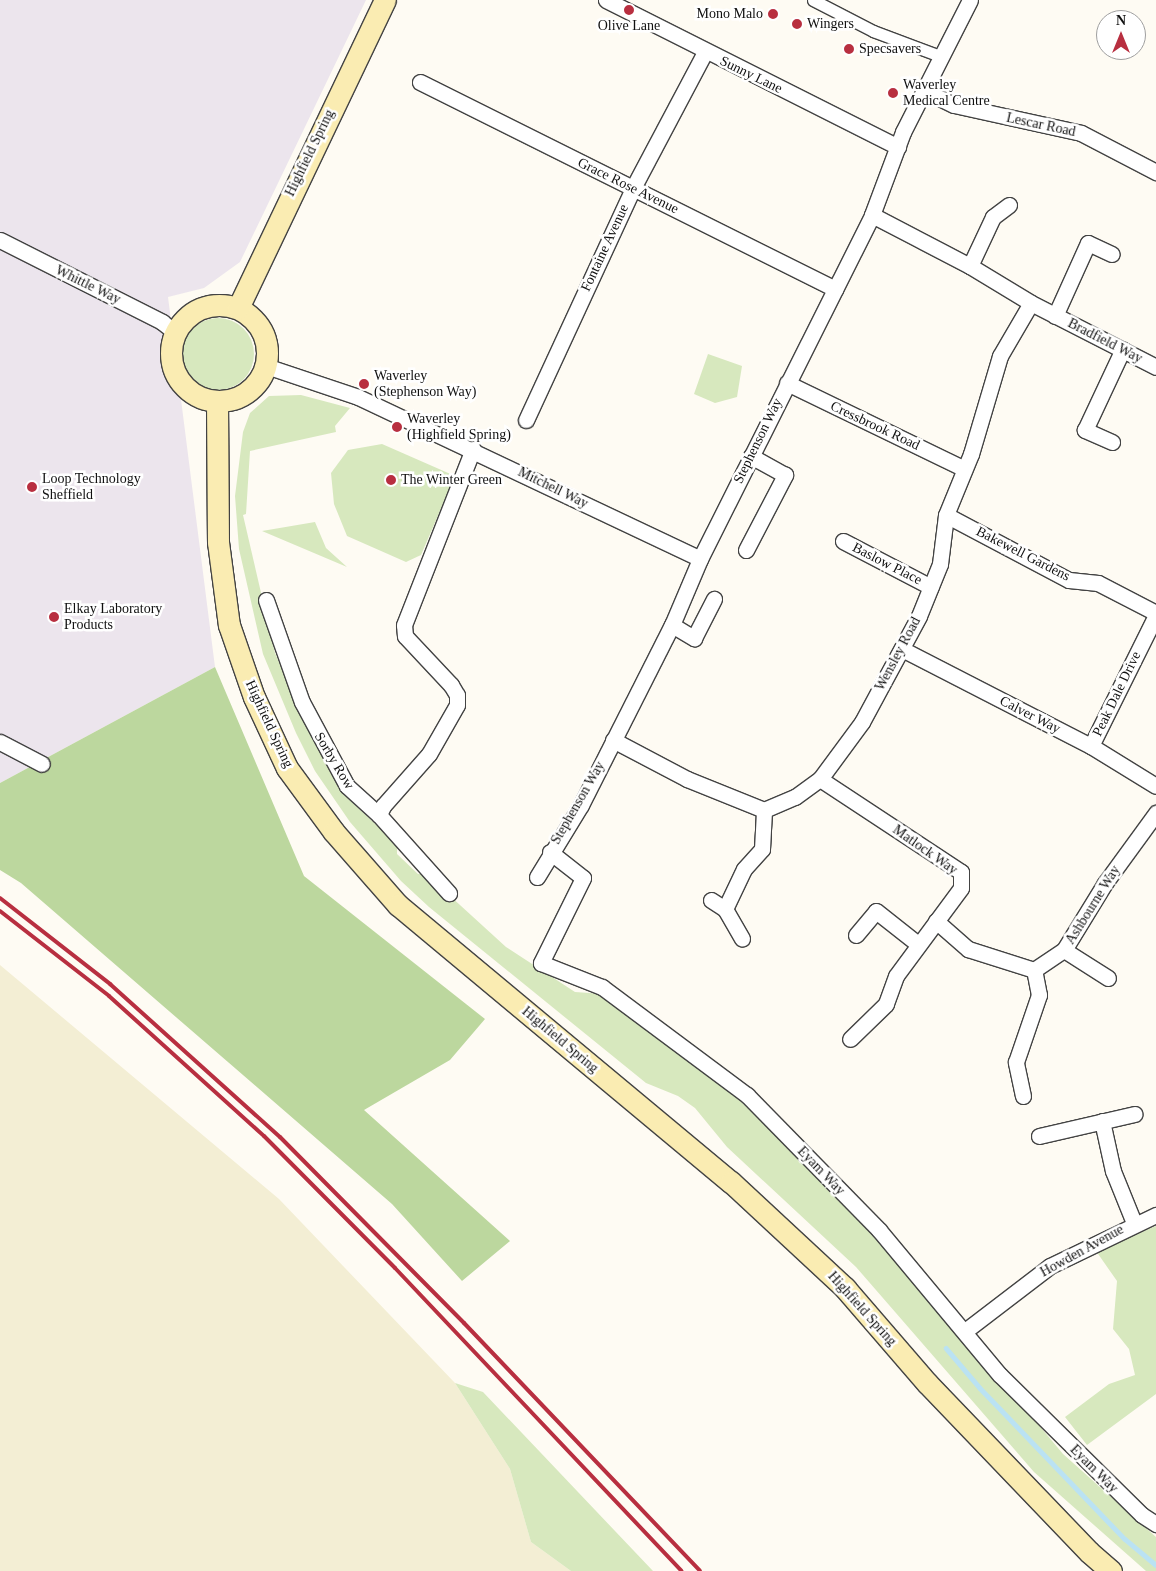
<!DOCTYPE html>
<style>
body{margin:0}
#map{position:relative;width:1156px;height:1571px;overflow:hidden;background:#fefbf3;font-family:"Times New Roman",serif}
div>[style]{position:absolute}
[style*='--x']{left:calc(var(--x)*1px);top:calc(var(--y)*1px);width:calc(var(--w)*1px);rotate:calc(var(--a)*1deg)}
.industrial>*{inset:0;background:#ece5ed}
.farmland>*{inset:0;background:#f3eed4}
.green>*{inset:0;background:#d7e8be}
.round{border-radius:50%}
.forest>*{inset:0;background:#bcd79e}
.stream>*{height:4.5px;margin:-2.25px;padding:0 2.25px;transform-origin:2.25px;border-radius:2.25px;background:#bae2f3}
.roads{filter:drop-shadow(1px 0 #434343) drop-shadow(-1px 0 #434343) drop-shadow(0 1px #434343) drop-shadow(0 -1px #434343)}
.pedestrian>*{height:11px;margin:-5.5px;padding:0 5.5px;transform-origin:5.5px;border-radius:5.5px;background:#fff}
.minor>*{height:15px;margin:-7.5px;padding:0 7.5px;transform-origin:7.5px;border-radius:7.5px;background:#fff}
.secondary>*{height:21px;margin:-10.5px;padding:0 10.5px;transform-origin:10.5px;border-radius:10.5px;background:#faecb2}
.secondary>.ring{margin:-10.5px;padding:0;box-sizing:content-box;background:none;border:21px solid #faecb2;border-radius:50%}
.rail>*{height:4px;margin:-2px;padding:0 2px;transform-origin:2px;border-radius:2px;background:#b82f40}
.dots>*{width:14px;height:14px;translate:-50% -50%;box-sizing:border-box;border:2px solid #fff;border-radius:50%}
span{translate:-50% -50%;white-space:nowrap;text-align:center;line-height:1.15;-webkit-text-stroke:5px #fff;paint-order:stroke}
.poi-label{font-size:14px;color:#101010}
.right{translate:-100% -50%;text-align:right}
.left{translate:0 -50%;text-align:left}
.street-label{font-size:14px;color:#101010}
.north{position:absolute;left:1096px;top:10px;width:50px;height:50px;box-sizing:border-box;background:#fff;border:1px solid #9f9f9f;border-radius:50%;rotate:0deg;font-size:14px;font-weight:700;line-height:20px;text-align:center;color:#101010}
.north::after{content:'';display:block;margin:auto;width:18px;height:22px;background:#b82f40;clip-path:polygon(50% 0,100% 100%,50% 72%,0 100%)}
</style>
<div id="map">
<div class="industrial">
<div style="clip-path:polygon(0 0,366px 0,240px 262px,204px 288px,168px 297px,215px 667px,0 783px)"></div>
</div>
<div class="farmland">
<div style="clip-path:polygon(0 965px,279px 1199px,455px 1383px,510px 1469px,531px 1542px,571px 1571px,0 1571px)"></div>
</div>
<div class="green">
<div class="round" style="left:182px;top:318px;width:72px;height:72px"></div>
<div style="clip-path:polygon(708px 354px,742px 366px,737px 397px,715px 403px,694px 394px)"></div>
<div style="clip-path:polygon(301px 395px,350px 408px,335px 426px,336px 432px,250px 451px,246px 514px,243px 515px,275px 653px,306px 725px,343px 794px,397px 844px,397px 854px,418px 874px,426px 874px,506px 947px,575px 992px,604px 994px,699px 1062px,825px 1181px,889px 1246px,1063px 1454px,1156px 1537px,1156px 1571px,1146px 1571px,1034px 1472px,856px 1267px,727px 1147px,695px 1108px,678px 1096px,646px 1083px,429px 907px,401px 881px,350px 822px,315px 771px,296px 733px,263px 654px,239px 549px,235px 496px,243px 432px,250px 413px,269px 396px)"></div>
<div style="clip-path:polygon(382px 444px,455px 476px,421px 555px,406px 562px,347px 536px,334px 504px,331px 473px,348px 450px)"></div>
<div style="clip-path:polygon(315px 522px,326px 548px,347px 567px,262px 531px)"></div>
<div style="clip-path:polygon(1156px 1226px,1156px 1394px,1087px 1445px,1065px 1417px,1109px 1384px,1135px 1375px,1129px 1349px,1113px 1329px,1117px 1281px,1096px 1251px)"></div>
<div style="clip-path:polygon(455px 1383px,483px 1392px,653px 1571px,571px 1571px,531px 1542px,510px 1469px)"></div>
</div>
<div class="forest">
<div style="clip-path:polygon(215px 667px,304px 876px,485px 1019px,450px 1060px,364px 1110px,510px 1241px,462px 1281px,392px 1204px,21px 883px,0 870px,0 783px)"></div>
</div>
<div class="stream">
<div style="--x:946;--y:1348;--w:52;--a:49.6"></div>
<div style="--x:980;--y:1388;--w:209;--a:46.2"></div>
<div style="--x:1125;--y:1539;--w:40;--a:40"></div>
</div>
<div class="roads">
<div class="pedestrian">
<div style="--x:813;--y:0;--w:68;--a:27.3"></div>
<div style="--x:873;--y:31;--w:72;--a:20.5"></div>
</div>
<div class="minor">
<div style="--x:606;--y:0;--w:327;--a:26.7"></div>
<div style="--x:420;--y:82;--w:464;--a:26.5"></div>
<div style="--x:923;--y:90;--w:34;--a:26"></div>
<div style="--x:954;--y:105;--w:130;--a:12.4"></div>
<div style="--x:1081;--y:133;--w:85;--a:27.5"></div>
<div style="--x:872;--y:215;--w:110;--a:27.5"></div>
<div style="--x:970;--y:266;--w:71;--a:31.2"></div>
<div style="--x:1031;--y:303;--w:140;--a:27.1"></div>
<div style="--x:0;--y:240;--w:182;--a:26.8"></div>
<div style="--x:162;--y:322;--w:16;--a:38"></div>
<div style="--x:970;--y:266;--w:54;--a:-64.9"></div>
<div style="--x:993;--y:217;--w:20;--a:-37"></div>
<div style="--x:1055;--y:316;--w:80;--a:-65.7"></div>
<div style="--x:1088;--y:243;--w:26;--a:25"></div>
<div style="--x:266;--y:366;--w:97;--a:18.6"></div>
<div style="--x:358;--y:397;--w:378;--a:25.3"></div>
<div style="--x:787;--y:383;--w:195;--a:25.8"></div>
<div style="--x:526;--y:420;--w:255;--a:-65.2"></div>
<div style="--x:633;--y:188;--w:154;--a:-62.1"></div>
<div style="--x:1112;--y:442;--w:30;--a:-156"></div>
<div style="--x:1085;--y:430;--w:89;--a:-64.9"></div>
<div style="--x:946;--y:515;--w:139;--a:27.9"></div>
<div style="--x:1069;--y:580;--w:29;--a:6"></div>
<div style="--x:1098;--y:583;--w:65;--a:27.3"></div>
<div style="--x:843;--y:541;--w:99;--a:27.6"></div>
<div style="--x:746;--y:550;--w:85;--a:-62.5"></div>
<div style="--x:785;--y:475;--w:39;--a:-151"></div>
<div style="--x:266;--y:600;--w:108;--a:70.6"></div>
<div style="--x:302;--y:702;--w:95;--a:61.8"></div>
<div style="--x:347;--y:786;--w:43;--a:42.2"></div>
<div style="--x:379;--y:815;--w:105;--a:48.1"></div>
<div style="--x:672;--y:625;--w:26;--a:31"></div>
<div style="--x:694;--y:638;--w:44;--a:-62.9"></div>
<div style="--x:902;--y:649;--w:212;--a:27.2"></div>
<div style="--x:1091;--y:746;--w:76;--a:31.6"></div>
<div style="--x:613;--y:740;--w:84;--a:27.8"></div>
<div style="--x:687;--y:779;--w:83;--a:21.9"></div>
<div style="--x:764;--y:810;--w:34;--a:-23"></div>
<div style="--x:795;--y:797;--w:31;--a:-36"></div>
<div style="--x:820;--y:779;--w:71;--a:-53.6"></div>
<div style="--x:862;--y:722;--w:120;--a:-61.7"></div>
<div style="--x:919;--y:616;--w:56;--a:-68"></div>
<div style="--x:940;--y:564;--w:49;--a:-83"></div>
<div style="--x:946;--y:515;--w:66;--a:-67.7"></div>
<div style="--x:971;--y:454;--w:102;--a:-73.5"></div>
<div style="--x:1000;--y:356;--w:61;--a:-59.7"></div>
<div style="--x:0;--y:742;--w:47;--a:27.6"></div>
<div style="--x:1091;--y:746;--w:146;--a:-63.6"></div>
<div style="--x:820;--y:779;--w:169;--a:33.4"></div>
<div style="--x:961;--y:872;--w:16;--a:90"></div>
<div style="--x:961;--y:888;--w:109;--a:126.5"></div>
<div style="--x:896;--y:976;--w:30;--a:110"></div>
<div style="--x:886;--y:1004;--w:50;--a:135.8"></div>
<div style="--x:379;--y:815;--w:10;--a:-66"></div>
<div style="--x:383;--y:806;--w:69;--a:-48.5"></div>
<div style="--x:429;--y:754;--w:56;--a:-60.3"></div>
<div style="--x:457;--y:705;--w:10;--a:-90"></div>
<div style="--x:457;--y:695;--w:12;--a:-121"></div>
<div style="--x:451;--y:685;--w:67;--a:-133.2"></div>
<div style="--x:405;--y:636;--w:11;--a:-95"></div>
<div style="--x:404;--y:625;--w:189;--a:-68.6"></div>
<div style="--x:550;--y:852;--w:42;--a:38.2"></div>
<div style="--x:583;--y:878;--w:95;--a:116.3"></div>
<div style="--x:541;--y:963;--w:66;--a:21.5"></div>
<div style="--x:602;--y:987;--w:181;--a:36.7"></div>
<div style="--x:747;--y:1095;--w:189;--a:45.6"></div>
<div style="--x:879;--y:1230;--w:189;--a:50.2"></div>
<div style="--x:1000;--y:1375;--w:199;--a:44.6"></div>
<div style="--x:1142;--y:1515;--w:17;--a:33"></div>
<div style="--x:537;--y:877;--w:84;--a:-58.6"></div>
<div style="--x:581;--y:805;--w:202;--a:-63.2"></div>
<div style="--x:672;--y:625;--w:72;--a:-67"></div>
<div style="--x:700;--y:559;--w:385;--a:-63.4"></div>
<div style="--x:872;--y:215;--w:89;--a:-69.5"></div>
<div style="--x:903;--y:132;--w:148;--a:-63.1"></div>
<div style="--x:711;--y:900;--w:17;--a:33"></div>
<div style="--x:725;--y:909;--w:44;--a:-64.6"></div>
<div style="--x:744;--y:869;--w:27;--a:-48"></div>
<div style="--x:762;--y:849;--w:39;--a:-87"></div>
<div style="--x:725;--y:909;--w:34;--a:60"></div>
<div style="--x:936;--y:921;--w:43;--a:41.2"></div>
<div style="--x:968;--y:949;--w:69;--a:17.7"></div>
<div style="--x:1034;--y:970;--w:36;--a:-34"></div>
<div style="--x:1064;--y:950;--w:79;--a:-58.5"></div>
<div style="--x:1105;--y:883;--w:87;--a:-53.9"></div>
<div style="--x:856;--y:935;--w:31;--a:-50"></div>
<div style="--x:876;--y:911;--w:53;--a:38.2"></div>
<div style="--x:1064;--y:950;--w:52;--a:32.5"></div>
<div style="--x:1023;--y:1096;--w:35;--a:-102"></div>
<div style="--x:1016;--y:1062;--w:71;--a:-71.1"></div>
<div style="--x:1039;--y:995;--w:25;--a:-101"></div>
<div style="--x:1102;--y:1121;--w:51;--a:77.6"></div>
<div style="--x:1113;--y:1171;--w:56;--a:68"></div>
<div style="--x:1039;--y:1136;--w:98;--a:-13"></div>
<div style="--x:965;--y:1331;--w:107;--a:-37.4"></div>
<div style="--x:1050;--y:1266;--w:118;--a:-25.7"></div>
</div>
<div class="secondary">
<div class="ring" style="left:171px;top:305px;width:75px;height:75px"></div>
<div style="--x:238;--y:308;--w:341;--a:-64.5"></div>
<div style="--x:217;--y:401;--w:141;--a:89.6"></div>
<div style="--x:218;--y:542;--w:84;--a:82.5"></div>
<div style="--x:229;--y:625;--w:76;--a:70.9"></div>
<div style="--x:254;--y:697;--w:78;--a:65.1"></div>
<div style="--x:287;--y:768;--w:79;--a:53.7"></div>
<div style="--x:334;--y:832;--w:97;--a:48.8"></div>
<div style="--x:398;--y:905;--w:433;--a:39.8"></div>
<div style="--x:731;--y:1182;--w:156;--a:42.9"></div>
<div style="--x:845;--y:1288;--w:125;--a:49.2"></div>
<div style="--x:927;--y:1383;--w:234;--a:46.2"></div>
<div style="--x:1089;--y:1552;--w:29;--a:41"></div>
</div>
</div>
<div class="rail">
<div style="--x:0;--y:898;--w:140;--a:38"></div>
<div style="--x:110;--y:984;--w:229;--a:42"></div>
<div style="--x:280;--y:1137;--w:262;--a:45.3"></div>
<div style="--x:464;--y:1323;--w:342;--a:46.4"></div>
<div style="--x:0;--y:911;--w:138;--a:37.9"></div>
<div style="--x:109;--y:996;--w:209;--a:42.1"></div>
<div style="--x:264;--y:1136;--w:186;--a:45.2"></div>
<div style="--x:395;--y:1268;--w:417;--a:46.6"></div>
</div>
<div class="dots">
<div style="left:629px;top:10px;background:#b82f40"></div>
<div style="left:773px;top:14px;background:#b82f40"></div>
<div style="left:797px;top:24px;background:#b82f40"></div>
<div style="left:849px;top:49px;background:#b82f40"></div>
<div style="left:893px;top:93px;background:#b82f40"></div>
<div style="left:364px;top:384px;background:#b82f40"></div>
<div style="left:397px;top:427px;background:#b82f40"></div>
<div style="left:391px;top:480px;background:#b82f40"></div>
<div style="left:32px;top:487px;background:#b82f40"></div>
<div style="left:54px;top:617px;background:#b82f40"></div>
</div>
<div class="poi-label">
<span class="right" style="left:763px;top:14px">Mono Malo</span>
<span class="left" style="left:807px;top:24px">Wingers</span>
<span style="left:629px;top:26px">Olive Lane</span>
<span class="left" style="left:859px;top:49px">Specsavers</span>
<span class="left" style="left:903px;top:93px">Waverley<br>Medical Centre</span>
<span class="left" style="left:374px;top:384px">Waverley<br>(Stephenson Way)</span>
<span class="left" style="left:407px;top:427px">Waverley<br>(Highfield Spring)</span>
<span class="left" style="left:42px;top:487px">Loop Technology<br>Sheffield</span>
<span class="left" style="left:401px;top:480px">The Winter Green</span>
<span class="left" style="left:64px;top:617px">Elkay Laboratory<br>Products</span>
</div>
<div class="street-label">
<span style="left:751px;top:75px;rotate:26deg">Sunny Lane</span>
<span style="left:1041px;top:125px;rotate:12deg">Lescar Road</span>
<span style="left:310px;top:153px;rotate:-64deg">Highfield Spring</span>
<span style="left:628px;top:186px;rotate:26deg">Grace Rose Avenue</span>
<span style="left:605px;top:248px;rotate:-65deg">Fontaine Avenue</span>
<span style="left:88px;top:285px;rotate:26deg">Whittle Way</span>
<span style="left:1105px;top:341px;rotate:27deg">Bradfield Way</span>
<span style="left:875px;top:426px;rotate:25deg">Cressbrook Road</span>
<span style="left:758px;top:441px;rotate:-64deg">Stephenson Way</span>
<span style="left:553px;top:488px;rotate:26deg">Mitchell Way</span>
<span style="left:1023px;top:554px;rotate:27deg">Bakewell Gardens</span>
<span style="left:887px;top:564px;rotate:27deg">Baslow Place</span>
<span style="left:898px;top:654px;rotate:-62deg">Wensley Road</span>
<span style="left:1117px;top:694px;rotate:-64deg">Peak Dale Drive</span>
<span style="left:1030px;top:715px;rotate:27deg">Calver Way</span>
<span style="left:269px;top:724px;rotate:65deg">Highfield Spring</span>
<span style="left:334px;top:761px;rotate:59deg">Sorby Row</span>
<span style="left:578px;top:803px;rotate:-60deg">Stephenson Way</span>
<span style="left:925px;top:850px;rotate:35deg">Matlock Way</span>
<span style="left:1093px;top:905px;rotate:-58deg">Ashbourne Way</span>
<span style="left:560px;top:1040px;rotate:40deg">Highfield Spring</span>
<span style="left:821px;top:1171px;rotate:46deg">Eyam Way</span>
<span style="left:1082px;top:1251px;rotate:-29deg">Howden Avenue</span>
<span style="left:862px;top:1309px;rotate:48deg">Highfield Spring</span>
<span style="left:1094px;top:1469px;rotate:45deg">Eyam Way</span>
</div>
<div class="north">N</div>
</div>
